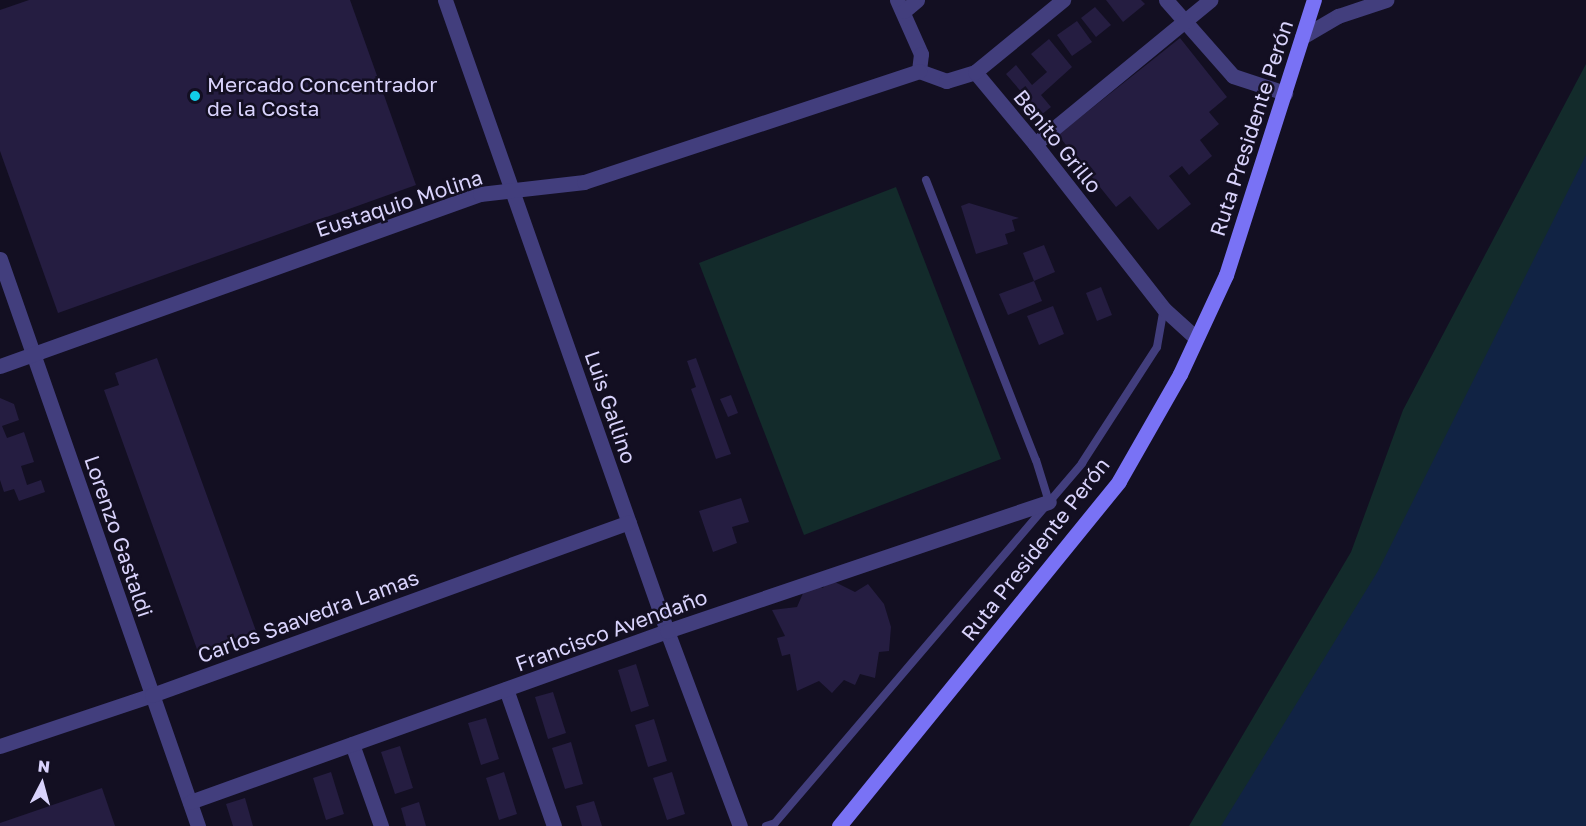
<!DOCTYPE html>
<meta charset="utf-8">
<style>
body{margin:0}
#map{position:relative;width:1586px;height:826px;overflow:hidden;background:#130f22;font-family:"Golos Text",sans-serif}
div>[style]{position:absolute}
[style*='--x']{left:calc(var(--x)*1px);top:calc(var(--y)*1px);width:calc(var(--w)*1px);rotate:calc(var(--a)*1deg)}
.green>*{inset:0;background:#132b2b}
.water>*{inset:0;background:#112344}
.building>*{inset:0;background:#251d41}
.service>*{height:8px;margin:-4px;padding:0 4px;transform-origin:4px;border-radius:4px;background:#423e7d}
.minor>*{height:15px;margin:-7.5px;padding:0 7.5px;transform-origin:7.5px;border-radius:7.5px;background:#423e7d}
.secondary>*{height:15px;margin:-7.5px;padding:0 7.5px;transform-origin:7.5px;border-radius:7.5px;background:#7972f5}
.dots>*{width:16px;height:16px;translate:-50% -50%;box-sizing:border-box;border:3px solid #130f22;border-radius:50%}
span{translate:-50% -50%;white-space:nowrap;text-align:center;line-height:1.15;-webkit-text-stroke:5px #130f22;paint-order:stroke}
.poi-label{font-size:21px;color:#d9d3fc}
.left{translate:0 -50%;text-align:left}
.street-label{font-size:21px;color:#d9d3fc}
.north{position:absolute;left:12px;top:754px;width:60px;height:60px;-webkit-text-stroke:4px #130f22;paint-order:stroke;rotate:6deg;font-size:16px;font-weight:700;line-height:24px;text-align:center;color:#d9d3fc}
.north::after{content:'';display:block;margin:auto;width:21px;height:27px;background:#d9d3fc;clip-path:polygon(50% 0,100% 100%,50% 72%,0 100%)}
</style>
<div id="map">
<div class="green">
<div style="clip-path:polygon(1586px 64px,1586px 826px,1189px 826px,1351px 552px,1403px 410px)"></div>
<div style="clip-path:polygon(896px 187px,1001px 459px,804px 535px,699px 263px)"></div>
</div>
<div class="water">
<div style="clip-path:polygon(1586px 155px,1586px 826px,1221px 826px,1378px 571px)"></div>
</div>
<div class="building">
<div style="clip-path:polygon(29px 0,350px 0,416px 185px,58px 313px,0 151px,0 10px)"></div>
<div style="clip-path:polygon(1106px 0,1141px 0,1145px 4px,1123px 22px)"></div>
<div style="clip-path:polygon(1095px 7px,1111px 25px,1096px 37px,1081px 18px)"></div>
<div style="clip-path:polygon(1077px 21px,1092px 42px,1072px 56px,1057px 35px)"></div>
<div style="clip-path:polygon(1180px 38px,1227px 97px,1209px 112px,1219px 124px,1200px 140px,1212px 156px,1189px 175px,1182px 166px,1169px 176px,1191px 204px,1158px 230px,1130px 196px,1116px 207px,1058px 135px)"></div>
<div style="clip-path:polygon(1049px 39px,1072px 67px,1041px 95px,1051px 107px,1041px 115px,1006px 74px,1016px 65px,1032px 85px,1047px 72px,1031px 54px)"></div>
<div style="clip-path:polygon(969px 203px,1019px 218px,1012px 220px,1015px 231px,1005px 234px,1008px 244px,976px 254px,961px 206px)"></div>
<div style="clip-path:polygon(1044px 245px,1055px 272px,1034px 281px,1023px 253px)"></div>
<div style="clip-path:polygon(1034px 281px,1042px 301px,1008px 315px,999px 294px)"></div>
<div style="clip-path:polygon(1101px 287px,1112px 315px,1097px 321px,1086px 293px)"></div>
<div style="clip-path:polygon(1053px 306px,1064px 334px,1039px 345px,1027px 316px)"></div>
<div style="clip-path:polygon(157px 358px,256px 631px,198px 652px,104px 390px,119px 385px,115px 373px)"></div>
<div style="clip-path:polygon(696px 358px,731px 454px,716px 459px,691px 389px,696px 387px,687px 361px)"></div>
<div style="clip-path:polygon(731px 395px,738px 413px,728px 417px,720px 399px)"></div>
<div style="clip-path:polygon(0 398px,14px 404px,19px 420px,2px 426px,7px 438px,24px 432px,34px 462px,21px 466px,27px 485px,41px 480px,45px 492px,19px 501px,14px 489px,4px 492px,0 480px)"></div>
<div style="clip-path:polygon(741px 498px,749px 522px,732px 527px,737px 543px,713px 552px,699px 511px)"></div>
<div style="clip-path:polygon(829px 579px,855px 592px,868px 584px,884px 604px,891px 627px,889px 651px,879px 652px,875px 678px,860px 674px,855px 685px,844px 680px,832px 693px,819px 681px,797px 691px,790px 654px,782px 656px,777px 638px,785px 636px,772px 610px,797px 607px,807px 584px,823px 588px)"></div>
<div style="clip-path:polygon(636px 664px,649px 706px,631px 712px,618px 670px)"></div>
<div style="clip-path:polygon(553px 692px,566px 733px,548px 739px,535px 697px)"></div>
<div style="clip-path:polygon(486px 718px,499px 759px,481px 765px,468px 723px)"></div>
<div style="clip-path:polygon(654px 719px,667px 761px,648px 767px,635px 725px)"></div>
<div style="clip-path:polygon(571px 742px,583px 784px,565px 789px,552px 748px)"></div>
<div style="clip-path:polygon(400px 746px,413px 788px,395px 794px,381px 752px)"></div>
<div style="clip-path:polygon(331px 772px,344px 814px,326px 820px,313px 778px)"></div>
<div style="clip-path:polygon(504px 772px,517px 814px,499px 820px,486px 778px)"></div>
<div style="clip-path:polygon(672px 772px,685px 814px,667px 820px,653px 778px)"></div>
<div style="clip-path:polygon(102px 788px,115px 826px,0 826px,0 823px)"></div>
<div style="clip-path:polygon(245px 798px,253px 826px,233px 826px,226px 804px)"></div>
<div style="clip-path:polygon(594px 801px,602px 826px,582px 826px,576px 806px)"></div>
<div style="clip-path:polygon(419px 802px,426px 826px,406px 826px,401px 808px)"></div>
</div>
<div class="service">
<div style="--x:926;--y:180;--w:301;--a:68.6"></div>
<div style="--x:1036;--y:460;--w:44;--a:72.8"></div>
<div style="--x:766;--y:826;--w:9;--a:-18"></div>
<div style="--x:775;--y:823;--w:473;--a:-49.5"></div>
<div style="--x:1082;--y:463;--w:138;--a:-57.1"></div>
<div style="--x:1157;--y:347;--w:39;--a:-80"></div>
</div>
<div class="minor">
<div style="--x:445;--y:0;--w:669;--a:70.62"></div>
<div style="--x:667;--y:631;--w:208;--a:69.5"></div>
<div style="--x:897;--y:0;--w:59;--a:66"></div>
<div style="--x:921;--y:54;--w:17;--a:97"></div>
<div style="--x:1166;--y:0;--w:101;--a:48.6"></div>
<div style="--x:1233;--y:76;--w:55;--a:18.1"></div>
<div style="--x:904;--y:11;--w:17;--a:-40"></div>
<div style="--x:1302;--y:37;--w:42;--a:-30.3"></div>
<div style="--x:1338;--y:16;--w:51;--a:-18.4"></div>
<div style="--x:919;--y:71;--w:29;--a:20"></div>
<div style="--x:946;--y:81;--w:30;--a:-17"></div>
<div style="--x:975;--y:72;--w:94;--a:50.2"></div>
<div style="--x:1035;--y:144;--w:209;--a:52"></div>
<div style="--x:1164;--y:309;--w:43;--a:42.2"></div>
<div style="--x:975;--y:72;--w:114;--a:-39.3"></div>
<div style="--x:1035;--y:144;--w:227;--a:-39.4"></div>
<div style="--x:0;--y:259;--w:601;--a:70.75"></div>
<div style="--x:0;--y:366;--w:510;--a:-19.71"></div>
<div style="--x:480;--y:194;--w:105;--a:-6.6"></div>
<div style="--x:584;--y:182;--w:353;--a:-18.3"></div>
<div style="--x:506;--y:689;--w:145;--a:70.7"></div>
<div style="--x:352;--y:744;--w:87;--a:70.5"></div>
<div style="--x:0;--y:746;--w:160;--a:-18.5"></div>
<div style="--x:152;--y:695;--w:507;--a:-19.93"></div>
<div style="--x:190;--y:802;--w:507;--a:-19.72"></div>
<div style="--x:667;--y:631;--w:403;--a:-18.7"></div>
</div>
<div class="secondary">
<div style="--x:839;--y:826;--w:444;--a:-50.9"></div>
<div style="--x:1119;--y:481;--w:123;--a:-60.3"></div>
<div style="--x:1180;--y:374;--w:109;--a:-65.1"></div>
<div style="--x:1226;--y:275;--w:289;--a:-72.3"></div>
</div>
<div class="dots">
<div style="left:195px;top:96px;background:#11ceea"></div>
</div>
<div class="poi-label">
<span class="left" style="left:207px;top:96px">Mercado Concentrador<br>de la Costa</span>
</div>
<div class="street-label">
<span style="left:1251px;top:128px;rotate:-72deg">Ruta Presidente Perón</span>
<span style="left:1058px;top:141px;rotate:51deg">Benito Grillo</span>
<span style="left:399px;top:203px;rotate:-18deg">Eustaquio Molina</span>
<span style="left:611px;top:407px;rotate:71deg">Luis Gallino</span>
<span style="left:119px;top:536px;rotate:71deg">Lorenzo Gastaldi</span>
<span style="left:1035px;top:549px;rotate:-52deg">Ruta Presidente Perón</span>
<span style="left:308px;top:616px;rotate:-20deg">Carlos Saavedra Lamas</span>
<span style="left:611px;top:630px;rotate:-20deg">Francisco Avendaño</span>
</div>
<div class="north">N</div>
</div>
